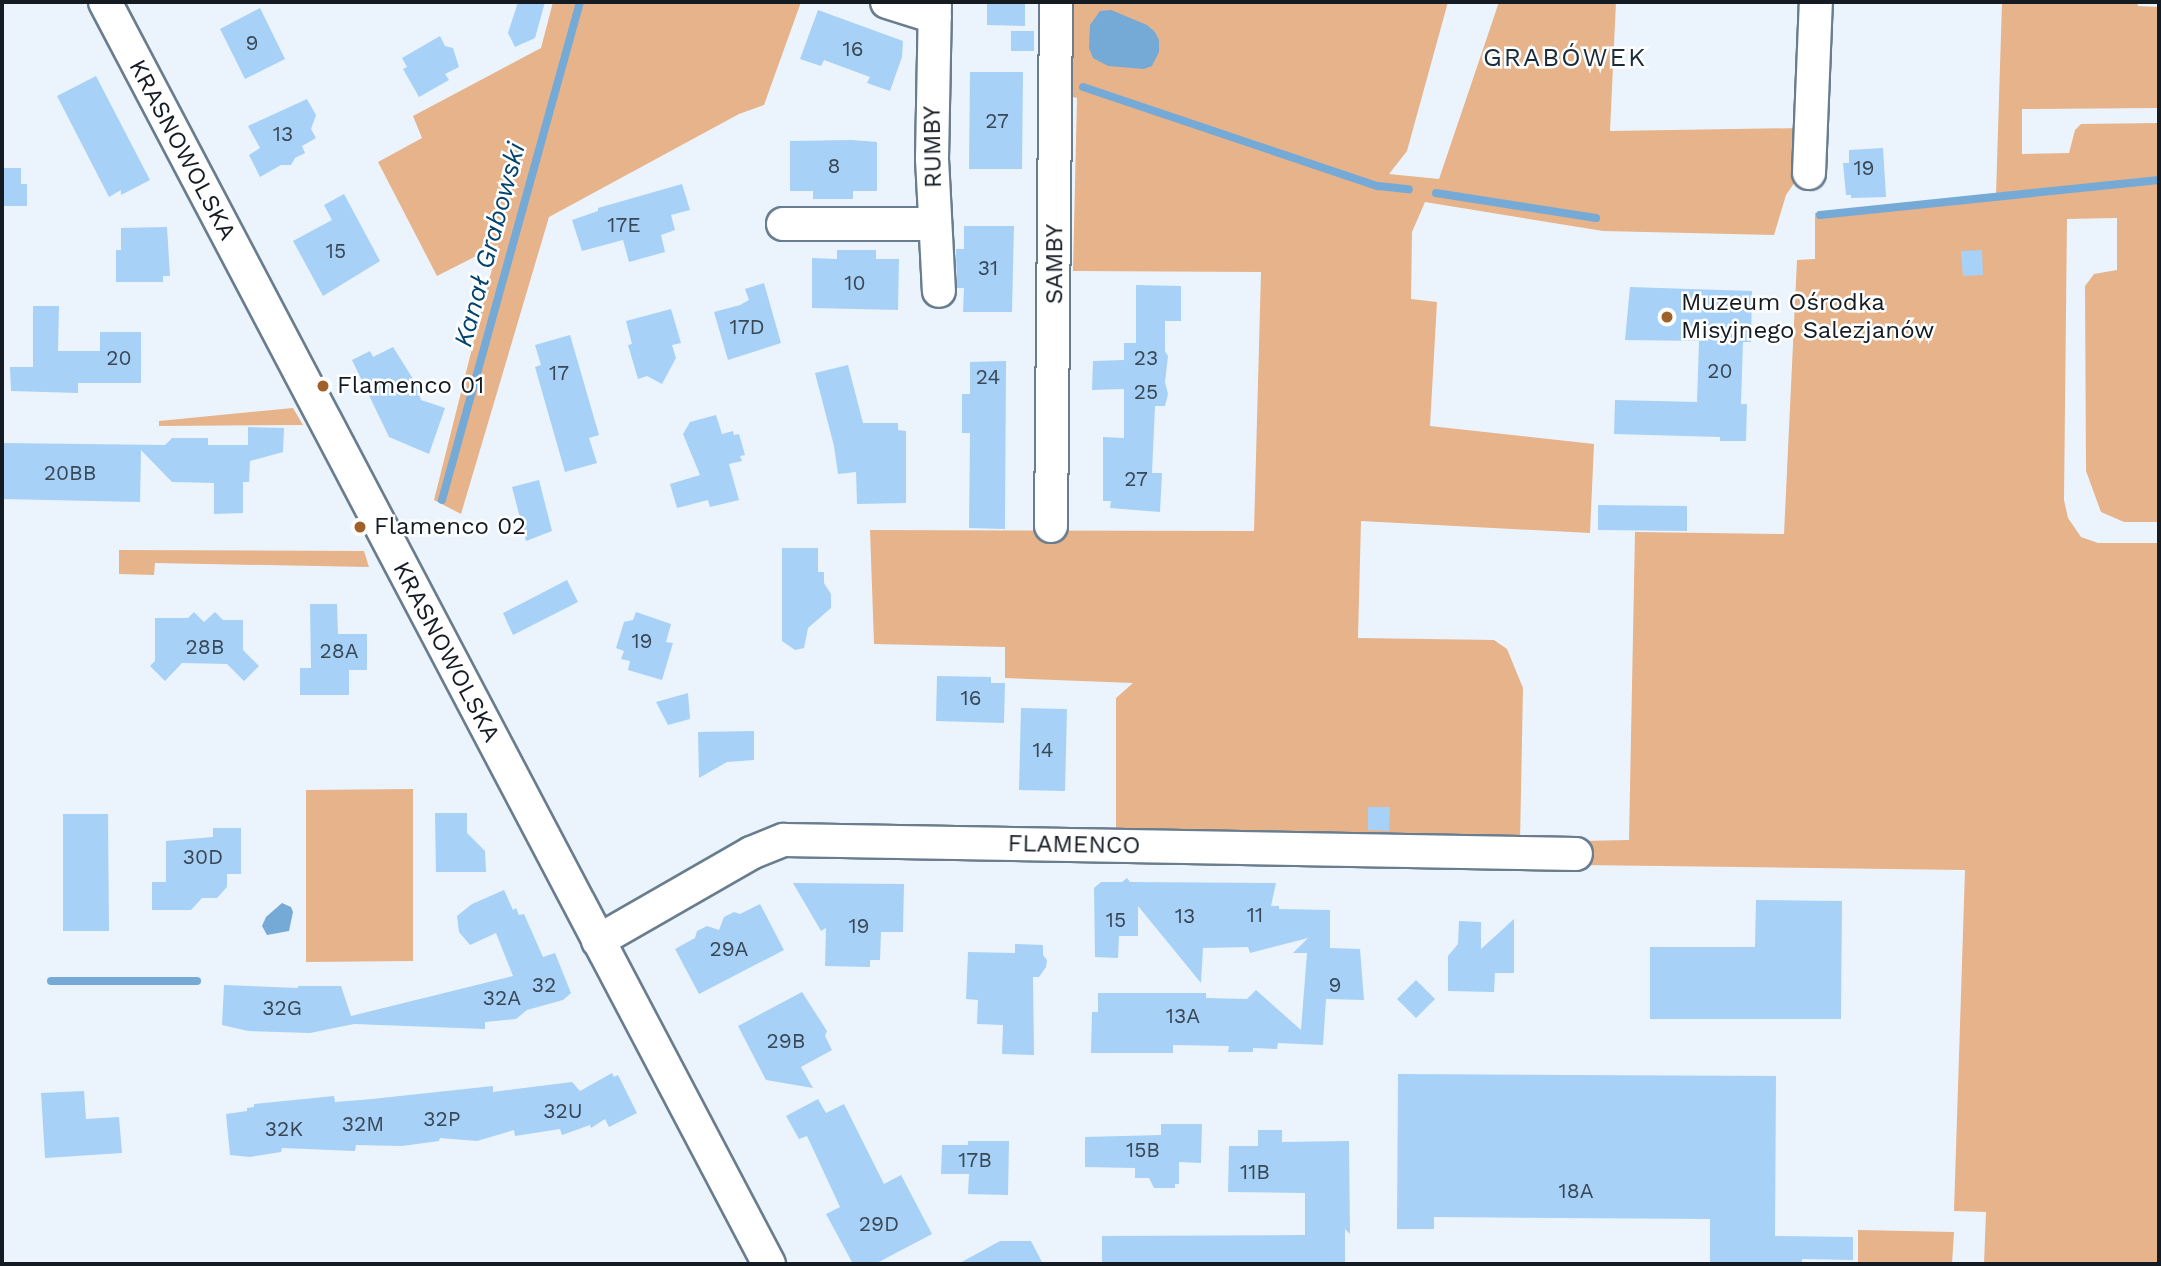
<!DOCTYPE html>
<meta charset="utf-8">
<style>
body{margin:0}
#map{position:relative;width:2161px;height:1266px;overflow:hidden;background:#ebf4fc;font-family:"Work Sans",sans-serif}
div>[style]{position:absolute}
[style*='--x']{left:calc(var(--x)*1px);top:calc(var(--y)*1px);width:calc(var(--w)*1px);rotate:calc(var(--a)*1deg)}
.green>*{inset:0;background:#e6b38b}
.water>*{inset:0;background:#75aad7}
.stream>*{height:8px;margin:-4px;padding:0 4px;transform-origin:4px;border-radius:4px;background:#75aad7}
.building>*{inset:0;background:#a7d1f7}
.roads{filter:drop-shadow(2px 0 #6a7d8e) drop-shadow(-2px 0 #6a7d8e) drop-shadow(0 2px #6a7d8e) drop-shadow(0 -2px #6a7d8e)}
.minor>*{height:32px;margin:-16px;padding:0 16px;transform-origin:16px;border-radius:16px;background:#fff}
.dots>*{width:19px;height:19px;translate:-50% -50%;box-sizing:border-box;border:4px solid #fff;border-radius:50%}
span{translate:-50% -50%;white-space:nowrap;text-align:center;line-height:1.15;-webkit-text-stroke:5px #fff;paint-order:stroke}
.number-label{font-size:21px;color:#394857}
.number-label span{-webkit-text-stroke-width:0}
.street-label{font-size:24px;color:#141b22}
.poi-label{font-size:24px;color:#141b22}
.left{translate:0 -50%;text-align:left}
.neighbourhood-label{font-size:26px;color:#1a2b39;letter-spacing:2px}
.water-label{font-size:26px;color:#02446f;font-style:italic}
.frame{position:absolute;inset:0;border:4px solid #141b22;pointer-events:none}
</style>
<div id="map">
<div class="green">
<div style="clip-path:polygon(553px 2px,801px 2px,764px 105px,739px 114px,549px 217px,461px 514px,434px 500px,498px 245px,437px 276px,378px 162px,422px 138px,413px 116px,541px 48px)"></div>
<div style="clip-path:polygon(1066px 2px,1448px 2px,1407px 151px,1389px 174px,1439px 179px,1499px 2px,1616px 2px,1610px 131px,1802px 128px,1797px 179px,1786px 195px,1774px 235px,1603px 231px,1425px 202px,1412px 232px,1411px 299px,1437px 302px,1430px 426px,1594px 444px,1590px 533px,1361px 521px,1358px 638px,1494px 640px,1507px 649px,1523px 688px,1520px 842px,1116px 836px,1116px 698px,1133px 683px,1005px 678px,1005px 647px,874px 644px,870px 530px,1254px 531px,1261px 272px,1073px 271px,1077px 98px,1065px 95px)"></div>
<div style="clip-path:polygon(2002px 2px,2137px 2px,2138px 6px,2159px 7px,2159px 108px,2022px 109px,2022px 154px,2069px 153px,2075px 130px,2081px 124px,2159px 123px,2159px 522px,2124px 522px,2101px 512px,2086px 471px,2085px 286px,2094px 274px,2117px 270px,2117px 218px,2067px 219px,2064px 500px,2068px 518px,2081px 537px,2098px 543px,2159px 543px,2159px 1264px,1984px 1264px,1986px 1212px,1954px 1211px,1965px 870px,1582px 865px,1582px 841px,1629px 840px,1635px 532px,1784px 534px,1797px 260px,1815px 259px,1815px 213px,1996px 195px)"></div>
<div style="clip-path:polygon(293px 408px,303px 425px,159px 426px,159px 421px)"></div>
<div style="clip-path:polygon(119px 550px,364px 551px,369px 567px,155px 563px,154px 575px,119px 574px)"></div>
<div style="clip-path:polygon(413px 789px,413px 961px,306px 962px,306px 790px)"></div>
<div style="clip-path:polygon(1858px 1230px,1954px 1232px,1952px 1264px,1858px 1264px)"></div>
</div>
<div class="water">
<div style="clip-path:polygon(1111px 10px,1147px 25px,1155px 32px,1159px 40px,1159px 52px,1152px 66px,1144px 69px,1108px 66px,1093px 58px,1089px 48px,1090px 25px,1100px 11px)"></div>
<div style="clip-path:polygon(282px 903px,291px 907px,293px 912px,289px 931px,267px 935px,262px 926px,266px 917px)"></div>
</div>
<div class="stream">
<div style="--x:1083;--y:87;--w:311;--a:18.6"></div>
<div style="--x:1378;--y:186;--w:31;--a:6"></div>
<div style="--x:1436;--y:193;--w:162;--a:8.9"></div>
<div style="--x:1820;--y:215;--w:341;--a:-5.9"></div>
<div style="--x:442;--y:500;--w:517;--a:-74.51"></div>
<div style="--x:51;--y:981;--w:146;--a:0"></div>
</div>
<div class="building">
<div style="clip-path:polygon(518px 2px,545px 2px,535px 38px,515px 47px,508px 33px)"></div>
<div style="clip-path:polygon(987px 2px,1025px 2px,1025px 26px,987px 25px)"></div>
<div style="clip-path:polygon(260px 8px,285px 59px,245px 79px,220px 29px)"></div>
<div style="clip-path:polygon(818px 10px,903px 41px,902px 57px,890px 91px,867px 83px,870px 77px,824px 60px,821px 66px,800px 59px)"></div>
<div style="clip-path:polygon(1011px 31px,1034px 31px,1034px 51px,1011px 51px)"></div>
<div style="clip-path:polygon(440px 36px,445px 46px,453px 48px,459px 67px,445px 74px,449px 80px,419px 97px,403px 69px,407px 67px,402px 58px)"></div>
<div style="clip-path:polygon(970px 72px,1023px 72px,1022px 169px,969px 169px)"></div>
<div style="clip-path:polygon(96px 76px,150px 180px,121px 195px,121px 190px,109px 197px,57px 96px)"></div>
<div style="clip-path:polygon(307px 99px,316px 115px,311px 129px,316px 138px,302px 146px,305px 153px,295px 158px,291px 165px,281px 165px,260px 177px,249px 155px,260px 148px,248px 126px)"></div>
<div style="clip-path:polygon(852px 140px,877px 142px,877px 191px,853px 191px,853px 199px,813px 199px,813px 191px,790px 191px,790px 141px)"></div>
<div style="clip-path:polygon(1883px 148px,1886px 197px,1851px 198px,1851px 195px,1846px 195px,1843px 163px,1849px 163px,1849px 150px)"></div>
<div style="clip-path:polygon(2px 168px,21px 168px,21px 184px,27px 184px,27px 206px,2px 206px)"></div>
<div style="clip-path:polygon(682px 184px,690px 210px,671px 215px,675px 230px,661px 235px,665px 252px,629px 262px,623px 240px,582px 251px,572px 220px,598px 211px,598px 208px)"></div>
<div style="clip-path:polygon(344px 194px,380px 261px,323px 296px,293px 241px,332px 220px,324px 205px)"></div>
<div style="clip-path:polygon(964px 226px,1014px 226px,1012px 312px,963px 312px,964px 288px,957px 288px,956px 249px,964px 249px)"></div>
<div style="clip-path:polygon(167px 227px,170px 276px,163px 276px,163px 282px,116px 282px,116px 250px,121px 250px,121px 228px)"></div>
<div style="clip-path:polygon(837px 250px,876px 250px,876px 259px,899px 259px,898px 310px,812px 308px,812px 258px,837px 259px)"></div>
<div style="clip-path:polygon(1982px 250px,1983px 275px,1963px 276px,1961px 251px)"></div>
<div style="clip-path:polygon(764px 283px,781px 343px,728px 360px,714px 312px,740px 305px,749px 300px,745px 289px)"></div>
<div style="clip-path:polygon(1136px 285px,1181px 286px,1181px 321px,1165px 321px,1165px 351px,1168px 356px,1165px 382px,1168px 394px,1165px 406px,1155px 406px,1152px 473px,1162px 473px,1160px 512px,1110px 508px,1111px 501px,1103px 501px,1103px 437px,1124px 438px,1124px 389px,1092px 390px,1093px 361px,1124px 360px,1124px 343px,1136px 343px)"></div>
<div style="clip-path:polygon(1630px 287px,1752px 291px,1751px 342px,1743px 342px,1741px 404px,1747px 404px,1746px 441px,1720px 441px,1720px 437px,1614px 434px,1615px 400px,1697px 402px,1699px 341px,1625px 340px)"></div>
<div style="clip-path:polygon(33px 306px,59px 306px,58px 351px,100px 351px,100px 332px,141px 332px,141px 383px,78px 383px,78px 393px,11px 391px,10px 367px,33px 367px)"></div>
<div style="clip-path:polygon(671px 309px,681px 343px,672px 345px,676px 358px,662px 384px,647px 376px,638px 379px,628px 345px,632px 344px,626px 321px)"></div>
<div style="clip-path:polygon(570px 335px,599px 435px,589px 438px,597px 463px,565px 472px,535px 367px,541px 365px,535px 345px)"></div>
<div style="clip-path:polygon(393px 347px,415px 382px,421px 400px,445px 408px,429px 454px,389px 437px,352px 360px,370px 351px,373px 357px)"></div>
<div style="clip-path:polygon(1006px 361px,1005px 529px,969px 528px,970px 433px,962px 433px,962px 394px,970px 394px,970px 362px)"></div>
<div style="clip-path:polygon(848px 365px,863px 423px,898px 423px,898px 430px,906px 431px,906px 503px,857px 504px,856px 472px,838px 474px,834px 446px,815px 373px)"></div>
<div style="clip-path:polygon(716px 415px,722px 434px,733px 431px,734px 435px,739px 434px,745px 455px,740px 456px,742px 461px,729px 464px,739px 500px,710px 507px,708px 500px,677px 508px,670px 484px,700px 475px,683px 434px,690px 422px)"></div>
<div style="clip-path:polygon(248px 427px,284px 428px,283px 452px,250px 461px,249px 482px,243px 482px,243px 513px,214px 514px,214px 483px,172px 482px,141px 450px,140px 502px,2px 499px,2px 443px,165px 445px,172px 438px,208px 438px,208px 445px,248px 445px)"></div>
<div style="clip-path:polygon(539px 480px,552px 531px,526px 541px,512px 487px)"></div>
<div style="clip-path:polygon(1598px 505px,1687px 506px,1687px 531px,1598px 530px)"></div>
<div style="clip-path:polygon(782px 548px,818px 548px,818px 572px,824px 572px,824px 583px,831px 594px,831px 608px,808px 628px,804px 648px,795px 650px,782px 641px)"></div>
<div style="clip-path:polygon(567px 580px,578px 602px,513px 635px,503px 613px)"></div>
<div style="clip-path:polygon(310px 604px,337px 604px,338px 634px,367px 634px,367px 670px,349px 670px,349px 695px,300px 695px,300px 668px,311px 668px)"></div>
<div style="clip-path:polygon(194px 612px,204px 622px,215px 612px,223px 620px,243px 620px,243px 650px,259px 666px,244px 681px,227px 664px,182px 663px,165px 681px,150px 666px,155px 661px,155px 618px,188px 618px)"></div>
<div style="clip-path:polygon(636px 612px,671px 624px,666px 642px,673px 643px,662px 680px,628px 670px,630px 661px,621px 659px,624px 651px,616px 648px,624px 622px,633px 620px)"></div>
<div style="clip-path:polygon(937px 676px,991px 677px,991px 683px,1005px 683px,1004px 723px,936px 721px)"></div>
<div style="clip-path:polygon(688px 693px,690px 719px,668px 725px,656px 702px)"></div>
<div style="clip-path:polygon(1021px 708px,1067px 709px,1065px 791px,1019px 790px)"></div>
<div style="clip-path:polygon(754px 731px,754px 760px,727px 762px,699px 778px,698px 732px)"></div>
<div style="clip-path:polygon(1368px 807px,1390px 807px,1389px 831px,1368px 830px)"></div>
<div style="clip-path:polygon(435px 813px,467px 813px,467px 833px,485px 851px,486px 872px,436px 872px)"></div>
<div style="clip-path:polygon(63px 814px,108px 814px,109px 931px,63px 931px)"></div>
<div style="clip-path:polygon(213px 828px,241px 828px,241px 874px,227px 874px,227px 887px,217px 898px,202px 898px,191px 910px,152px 910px,152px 882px,166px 882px,166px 841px,213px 837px)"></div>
<div style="clip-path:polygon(1127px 878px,1130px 882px,1276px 883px,1271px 906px,1279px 906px,1279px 909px,1330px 910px,1330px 948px,1360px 949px,1364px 1000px,1326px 999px,1323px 1045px,1278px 1043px,1277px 1049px,1253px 1048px,1253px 1052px,1228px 1052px,1229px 1046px,1173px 1045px,1173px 1053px,1091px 1053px,1092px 1012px,1098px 1012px,1098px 993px,1206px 993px,1206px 998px,1247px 999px,1256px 990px,1301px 1030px,1307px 953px,1293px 953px,1308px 938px,1250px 953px,1248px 947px,1203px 948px,1201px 983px,1138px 906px,1138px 936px,1119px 936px,1118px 958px,1095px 957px,1094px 888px,1101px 882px,1122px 882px)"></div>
<div style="clip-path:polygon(793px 883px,904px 884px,903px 932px,881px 932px,880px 960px,870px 960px,870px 967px,825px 966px,826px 928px,821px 931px)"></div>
<div style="clip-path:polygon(504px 890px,513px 910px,516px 908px,519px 915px,524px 914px,543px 957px,555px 953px,571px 993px,563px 1000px,527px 1010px,516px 1019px,485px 1022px,485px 1029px,354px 1024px,310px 1033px,248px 1031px,222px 1025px,224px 985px,298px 988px,298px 986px,341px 986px,351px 1016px,513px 976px,496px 933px,470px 945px,459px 932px,457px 916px,472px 904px)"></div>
<div style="clip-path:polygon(1756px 900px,1842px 901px,1841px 1019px,1650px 1019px,1650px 947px,1755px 947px)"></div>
<div style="clip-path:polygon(760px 904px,784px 950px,699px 994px,675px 949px,695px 938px,697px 931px,707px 926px,719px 930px,724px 917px,734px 912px,740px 914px)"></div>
<div style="clip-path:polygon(1514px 919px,1514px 973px,1495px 973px,1494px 992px,1448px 991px,1448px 956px,1458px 944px,1459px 921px,1481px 922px,1481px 949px)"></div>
<div style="clip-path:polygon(1015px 944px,1043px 945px,1043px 955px,1047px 960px,1046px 967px,1039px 977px,1033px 977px,1034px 1055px,1002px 1054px,1003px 1025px,977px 1024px,978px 1000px,966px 999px,968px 952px,1015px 953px)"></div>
<div style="clip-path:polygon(1416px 980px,1435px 999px,1416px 1018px,1397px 999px)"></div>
<div style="clip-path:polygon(802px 992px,827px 1031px,825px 1036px,832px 1050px,801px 1067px,813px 1088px,766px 1080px,738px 1026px)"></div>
<div style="clip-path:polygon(612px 1073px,614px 1077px,618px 1075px,637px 1113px,609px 1127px,605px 1119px,591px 1128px,590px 1125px,562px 1135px,560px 1129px,515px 1136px,514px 1130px,477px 1141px,440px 1138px,439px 1141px,402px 1146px,356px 1145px,355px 1151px,282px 1148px,281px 1152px,250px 1157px,230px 1155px,226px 1114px,247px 1111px,247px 1108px,254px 1107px,254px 1104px,334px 1096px,335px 1102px,372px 1099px,493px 1086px,493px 1092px,572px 1082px,580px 1091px)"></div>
<div style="clip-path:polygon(1398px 1074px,1776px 1076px,1775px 1236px,1853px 1237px,1853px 1260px,1802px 1259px,1802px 1264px,1710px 1264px,1710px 1219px,1434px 1217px,1434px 1229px,1397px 1229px)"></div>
<div style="clip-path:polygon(84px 1091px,86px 1119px,119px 1117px,122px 1153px,45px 1158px,41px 1093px)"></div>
<div style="clip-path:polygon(818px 1099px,826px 1113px,844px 1104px,884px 1184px,901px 1175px,932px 1234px,875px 1264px,853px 1264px,826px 1214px,840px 1207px,807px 1136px,799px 1139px,786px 1116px)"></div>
<div style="clip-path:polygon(1161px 1124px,1202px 1124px,1201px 1163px,1179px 1162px,1179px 1184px,1175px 1184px,1175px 1188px,1154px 1188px,1149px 1178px,1135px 1178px,1135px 1168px,1085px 1167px,1085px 1137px,1161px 1135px)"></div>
<div style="clip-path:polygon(1258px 1130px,1282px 1130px,1282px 1142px,1349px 1141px,1350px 1234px,1345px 1229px,1345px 1264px,1102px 1264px,1102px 1236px,1305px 1235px,1305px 1193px,1228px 1192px,1229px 1146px,1258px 1146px)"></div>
<div style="clip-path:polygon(968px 1141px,1009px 1141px,1008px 1195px,968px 1194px,969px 1174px,941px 1174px,942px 1145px,968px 1145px)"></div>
<div style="clip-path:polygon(1000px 1241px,1031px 1241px,1043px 1264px,958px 1264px)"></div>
</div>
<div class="roads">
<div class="minor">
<div style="--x:105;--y:2;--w:1426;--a:62.25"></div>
<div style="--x:887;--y:2;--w:50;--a:17.4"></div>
<div style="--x:935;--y:2;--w:157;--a:91.1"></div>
<div style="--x:932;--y:159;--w:132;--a:87"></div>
<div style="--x:1809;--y:173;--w:171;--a:-87.7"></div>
<div style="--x:783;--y:224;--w:151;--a:0"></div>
<div style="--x:1051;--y:526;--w:524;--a:-89.45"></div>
<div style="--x:598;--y:941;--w:177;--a:-29.9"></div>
<div style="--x:751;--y:853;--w:35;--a:-22"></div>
<div style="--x:784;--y:840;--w:792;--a:1.01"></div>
</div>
</div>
<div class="dots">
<div style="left:1667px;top:317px;background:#a06129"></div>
<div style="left:323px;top:386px;background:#a06129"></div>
<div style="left:360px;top:527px;background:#a06129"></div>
</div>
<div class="number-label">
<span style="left:252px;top:43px">9</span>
<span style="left:853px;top:49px">16</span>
<span style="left:997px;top:121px">27</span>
<span style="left:283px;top:134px">13</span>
<span style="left:834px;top:166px">8</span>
<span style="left:1864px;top:168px">19</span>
<span style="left:624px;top:225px">17E</span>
<span style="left:336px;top:251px">15</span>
<span style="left:988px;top:268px">31</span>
<span style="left:855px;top:283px">10</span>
<span style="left:747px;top:327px">17D</span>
<span style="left:119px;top:358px">20</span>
<span style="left:1146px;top:358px">23</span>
<span style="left:1720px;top:371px">20</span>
<span style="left:559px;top:373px">17</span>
<span style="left:988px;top:377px">24</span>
<span style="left:1146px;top:392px">25</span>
<span style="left:70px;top:473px">20BB</span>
<span style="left:1136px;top:479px">27</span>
<span style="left:642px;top:641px">19</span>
<span style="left:205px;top:647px">28B</span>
<span style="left:339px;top:651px">28A</span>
<span style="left:971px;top:698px">16</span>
<span style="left:1043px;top:750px">14</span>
<span style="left:203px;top:857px">30D</span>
<span style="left:1255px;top:915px">11</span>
<span style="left:1185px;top:916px">13</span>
<span style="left:1116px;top:920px">15</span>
<span style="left:859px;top:926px">19</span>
<span style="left:729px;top:949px">29A</span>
<span style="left:544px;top:985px">32</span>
<span style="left:1335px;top:985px">9</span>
<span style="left:502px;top:998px">32A</span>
<span style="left:282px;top:1008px">32G</span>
<span style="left:1183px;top:1016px">13A</span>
<span style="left:786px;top:1041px">29B</span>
<span style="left:563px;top:1111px">32U</span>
<span style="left:442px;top:1119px">32P</span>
<span style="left:363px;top:1124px">32M</span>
<span style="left:284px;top:1129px">32K</span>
<span style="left:1143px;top:1150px">15B</span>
<span style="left:975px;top:1160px">17B</span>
<span style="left:1255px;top:1172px">11B</span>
<span style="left:1576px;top:1191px">18A</span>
<span style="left:879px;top:1224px">29D</span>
</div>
<div class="street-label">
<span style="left:933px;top:147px;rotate:-91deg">RUMBY</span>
<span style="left:182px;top:150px;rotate:62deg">KRASNOWOLSKA</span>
<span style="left:1055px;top:264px;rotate:-90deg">SAMBY</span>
<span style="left:446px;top:652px;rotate:62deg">KRASNOWOLSKA</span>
<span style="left:1074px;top:845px;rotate:1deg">FLAMENCO</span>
</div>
<div class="poi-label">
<span class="left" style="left:1681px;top:317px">Muzeum Ośrodka<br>Misyjnego Salezjanów</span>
<span class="left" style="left:337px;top:386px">Flamenco 01</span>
<span class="left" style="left:374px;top:527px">Flamenco 02</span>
</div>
<div class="neighbourhood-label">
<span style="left:1565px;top:58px">GRABÓWEK</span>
</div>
<div class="water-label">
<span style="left:490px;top:245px;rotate:-75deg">Kanał Grabowski</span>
</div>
<div class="frame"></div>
</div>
